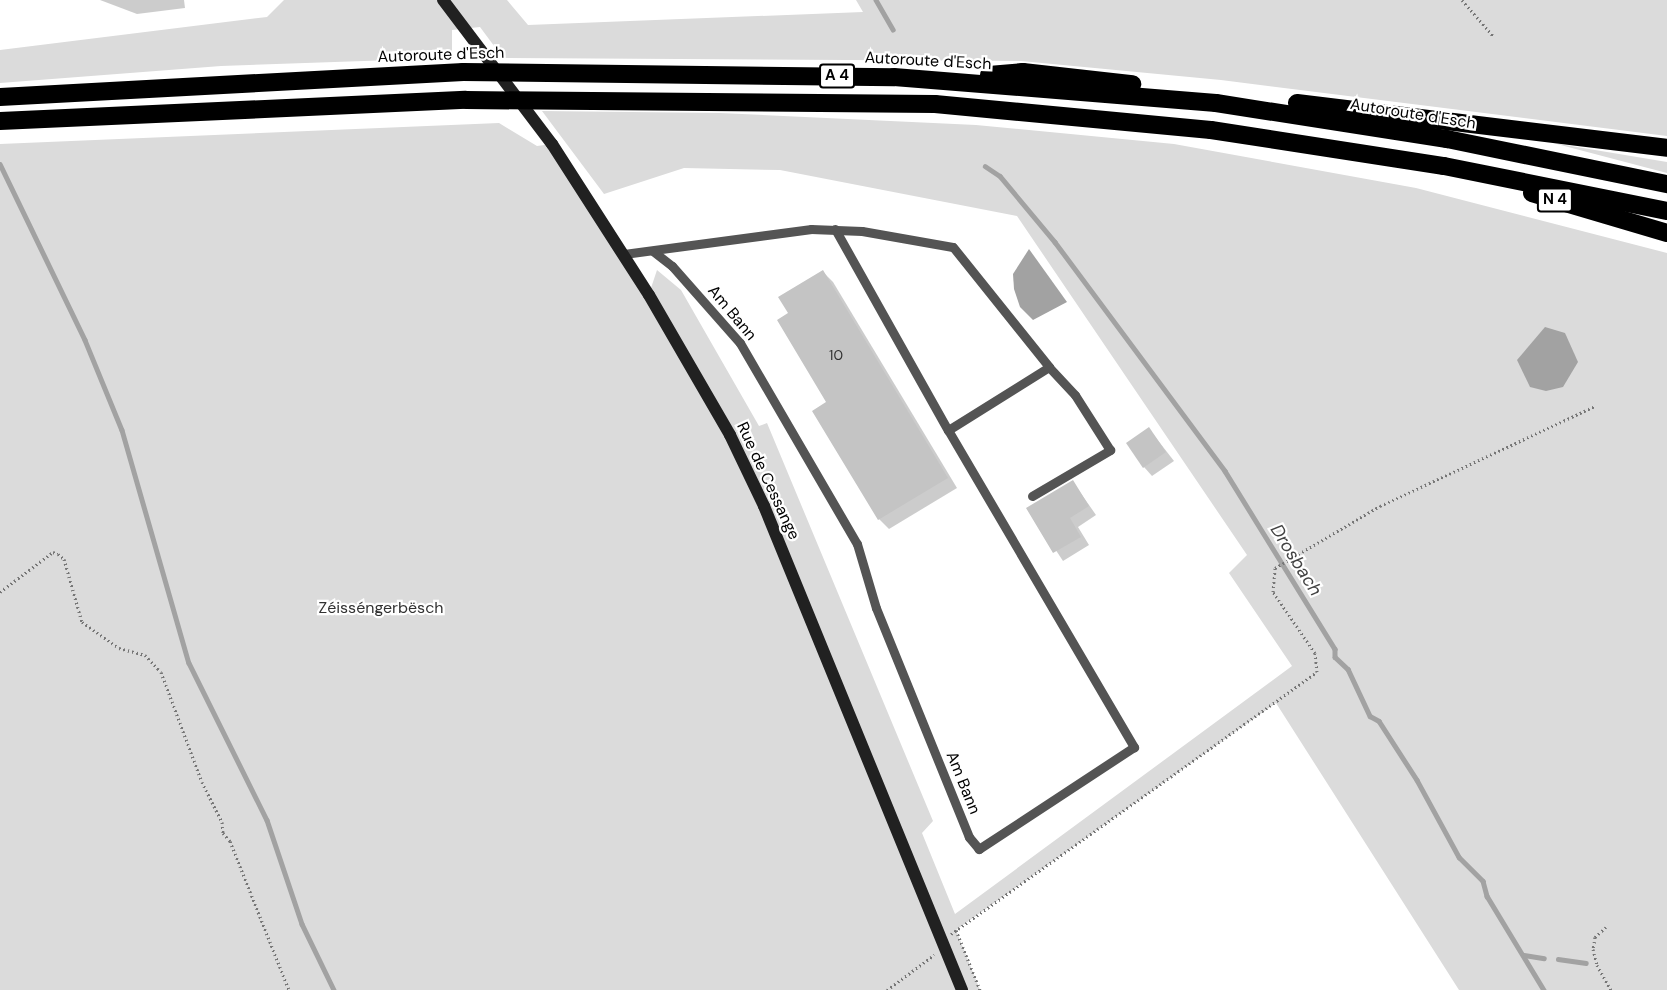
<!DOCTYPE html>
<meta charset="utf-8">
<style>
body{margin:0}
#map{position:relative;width:1667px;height:990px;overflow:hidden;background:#fff;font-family:"DM Sans",sans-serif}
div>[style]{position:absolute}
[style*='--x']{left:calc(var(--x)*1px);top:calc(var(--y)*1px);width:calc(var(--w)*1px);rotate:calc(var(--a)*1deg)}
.green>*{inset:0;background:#dbdbdb}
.water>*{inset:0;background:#a2a2a2}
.shadow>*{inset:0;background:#0003}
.stream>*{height:4.5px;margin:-2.25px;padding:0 2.25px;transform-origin:2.25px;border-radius:2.25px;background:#a2a2a2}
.building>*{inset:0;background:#c4c4c4}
.path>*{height:3px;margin-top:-1.5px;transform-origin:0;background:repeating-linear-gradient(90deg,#767676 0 1.5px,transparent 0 4.5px)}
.lane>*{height:9px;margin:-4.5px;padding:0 4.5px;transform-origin:4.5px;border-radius:4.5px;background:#545454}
.secondary>*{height:12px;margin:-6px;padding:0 6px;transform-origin:6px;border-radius:6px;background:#212121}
.highway>*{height:18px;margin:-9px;padding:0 9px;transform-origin:9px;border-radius:9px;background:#000}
span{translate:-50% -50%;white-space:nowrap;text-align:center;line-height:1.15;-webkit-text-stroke:4.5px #fff;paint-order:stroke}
.number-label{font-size:14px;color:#313131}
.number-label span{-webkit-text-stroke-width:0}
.shield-label span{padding:2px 4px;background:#fff;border:2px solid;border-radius:4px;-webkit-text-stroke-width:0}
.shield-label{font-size:15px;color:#000;font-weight:700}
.street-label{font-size:16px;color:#000}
.park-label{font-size:16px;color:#323232}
.water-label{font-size:18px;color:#434343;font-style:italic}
</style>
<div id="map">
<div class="green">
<div style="clip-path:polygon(284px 0,507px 0,528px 25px,863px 12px,856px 0,1667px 0,1667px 136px,1221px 80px,1021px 61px,503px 58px,480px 27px,452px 30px,452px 58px,221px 66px,0 83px,0 50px,267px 17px)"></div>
<div style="clip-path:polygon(542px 111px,720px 113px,976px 125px,1174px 144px,1416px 188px,1667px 253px,1667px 990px,1459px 990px,1276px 703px,956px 930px,980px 990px,0 990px,0 144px,499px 123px,537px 146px,552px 144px,649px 294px,657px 270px,681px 290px,759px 426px,767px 423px,933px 821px,922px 833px,955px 914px,1292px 666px,1229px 573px,1247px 555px,1017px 216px,780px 170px,684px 168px,604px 194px)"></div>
<div style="clip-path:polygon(1553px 143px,1667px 162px,1667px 173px)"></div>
</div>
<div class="water">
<div style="clip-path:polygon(1029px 249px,1067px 302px,1033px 320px,1020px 307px,1014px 289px,1013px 274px)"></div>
<div style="clip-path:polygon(1545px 327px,1565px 333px,1578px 362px,1563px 387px,1546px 391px,1530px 387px,1517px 360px)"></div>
</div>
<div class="shadow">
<div style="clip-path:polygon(100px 0,184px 0,185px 8px,137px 14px)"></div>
<div style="clip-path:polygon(823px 272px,833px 282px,957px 488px,889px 529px,879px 519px,790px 313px)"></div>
<div style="clip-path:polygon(1149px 429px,1174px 461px,1152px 476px,1144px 467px)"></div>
<div style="clip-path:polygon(1073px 482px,1096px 515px,1078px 527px,1089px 545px,1063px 561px,1028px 508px)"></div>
</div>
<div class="stream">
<div style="--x:876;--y:0;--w:34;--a:60"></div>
<div style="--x:0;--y:164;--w:195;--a:64.2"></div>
<div style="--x:85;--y:340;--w:97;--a:67.7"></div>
<div style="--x:122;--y:430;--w:242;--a:74"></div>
<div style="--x:189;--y:663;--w:175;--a:63.6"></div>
<div style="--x:267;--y:820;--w:110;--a:71.4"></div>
<div style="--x:302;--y:924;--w:73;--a:64.1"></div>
<div style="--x:985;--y:166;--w:18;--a:34"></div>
<div style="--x:1000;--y:176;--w:86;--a:50.2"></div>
<div style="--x:1055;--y:242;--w:285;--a:53.4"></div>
<div style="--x:1225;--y:471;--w:209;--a:58.3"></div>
<div style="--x:1335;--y:649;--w:8;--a:90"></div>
<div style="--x:1335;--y:657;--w:18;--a:43"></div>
<div style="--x:1348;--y:669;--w:52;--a:64.9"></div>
<div style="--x:1370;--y:716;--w:10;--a:29"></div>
<div style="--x:1379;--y:721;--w:70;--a:57.2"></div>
<div style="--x:1417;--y:780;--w:88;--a:61.4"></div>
<div style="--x:1459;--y:857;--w:34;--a:45"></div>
<div style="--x:1483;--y:881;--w:16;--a:75"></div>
<div style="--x:1487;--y:896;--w:110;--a:58.8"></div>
<div style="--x:1524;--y:955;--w:20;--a:9"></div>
<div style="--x:1558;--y:959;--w:28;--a:8"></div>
</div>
<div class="building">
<div style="clip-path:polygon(823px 270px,948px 478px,878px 520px,812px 411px,826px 402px,777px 320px,788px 313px,778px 297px)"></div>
<div style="clip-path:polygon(1149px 427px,1166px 452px,1143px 468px,1126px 443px)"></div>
<div style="clip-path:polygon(1073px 480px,1089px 506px,1070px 518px,1081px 537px,1053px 553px,1026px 508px)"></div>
</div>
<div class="path">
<div style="--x:1462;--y:0;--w:49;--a:49.1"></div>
<div style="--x:0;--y:592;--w:66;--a:-37"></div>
<div style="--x:53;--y:552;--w:5;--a:22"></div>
<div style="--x:58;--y:554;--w:8;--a:40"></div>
<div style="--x:64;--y:559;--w:66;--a:74.1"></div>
<div style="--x:82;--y:622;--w:45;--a:35.1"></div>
<div style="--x:119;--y:648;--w:27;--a:15"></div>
<div style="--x:145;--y:655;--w:23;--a:47"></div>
<div style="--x:161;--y:672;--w:117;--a:69.6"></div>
<div style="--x:202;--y:782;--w:45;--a:63.4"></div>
<div style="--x:222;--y:822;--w:11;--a:85"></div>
<div style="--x:223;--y:833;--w:11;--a:49"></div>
<div style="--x:230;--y:841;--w:160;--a:68.4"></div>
<div style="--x:1606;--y:927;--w:15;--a:138"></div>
<div style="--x:1595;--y:937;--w:12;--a:99"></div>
<div style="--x:1593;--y:949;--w:16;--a:76"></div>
<div style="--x:1597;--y:965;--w:29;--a:61"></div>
<div style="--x:956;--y:930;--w:65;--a:68.2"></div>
<div style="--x:951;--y:934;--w:450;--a:-35.6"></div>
<div style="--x:1317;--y:672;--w:19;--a:-96"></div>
<div style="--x:1315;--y:653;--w:74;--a:-124.5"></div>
<div style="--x:1273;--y:592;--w:24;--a:-85"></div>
<div style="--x:1275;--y:568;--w:122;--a:-30.6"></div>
<div style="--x:1380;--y:506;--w:237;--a:-24.9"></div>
<div style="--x:887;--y:990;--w:59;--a:-36.7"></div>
</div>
<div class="lane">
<div style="--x:835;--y:229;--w:231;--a:60.7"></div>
<div style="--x:624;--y:254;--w:189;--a:-7.6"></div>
<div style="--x:811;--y:229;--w:51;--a:2.2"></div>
<div style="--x:862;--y:231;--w:92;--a:10"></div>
<div style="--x:953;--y:247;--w:154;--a:51.3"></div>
<div style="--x:1049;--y:367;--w:119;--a:148"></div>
<div style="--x:948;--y:430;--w:368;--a:59.6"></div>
<div style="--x:1134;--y:747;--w:186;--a:146.7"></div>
<div style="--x:979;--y:849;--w:16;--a:-130"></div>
<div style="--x:969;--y:837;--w:247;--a:-112.1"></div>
<div style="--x:876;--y:608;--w:67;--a:-106.5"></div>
<div style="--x:857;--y:544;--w:233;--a:-120.2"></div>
<div style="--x:740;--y:343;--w:103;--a:-131.4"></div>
<div style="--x:672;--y:266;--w:24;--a:-142"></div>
<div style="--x:1032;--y:496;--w:91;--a:-30.5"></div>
<div style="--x:1110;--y:450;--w:65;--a:-122.5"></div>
<div style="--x:1075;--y:395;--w:38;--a:-133"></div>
</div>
<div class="secondary">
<div style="--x:443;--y:0;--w:181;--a:52.9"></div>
<div style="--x:552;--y:144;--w:179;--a:57.3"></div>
<div style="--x:649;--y:295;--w:162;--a:59.9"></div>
<div style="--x:730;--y:435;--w:79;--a:64.4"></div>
<div style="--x:764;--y:506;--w:523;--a:67.75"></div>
</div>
<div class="highway">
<div style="--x:989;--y:75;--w:34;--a:-5"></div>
<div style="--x:1023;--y:72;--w:110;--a:6.3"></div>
<div style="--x:0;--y:97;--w:464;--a:-3.1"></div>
<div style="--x:463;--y:72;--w:431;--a:0.7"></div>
<div style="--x:894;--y:77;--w:323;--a:4.6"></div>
<div style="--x:1216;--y:103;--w:234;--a:8.9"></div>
<div style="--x:1447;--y:139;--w:225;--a:11.6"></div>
<div style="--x:1297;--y:103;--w:373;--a:6.9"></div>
<div style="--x:0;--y:121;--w:466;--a:-2.6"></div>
<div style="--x:466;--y:100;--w:469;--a:0.5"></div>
<div style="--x:935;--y:104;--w:277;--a:5.4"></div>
<div style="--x:1211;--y:130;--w:236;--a:8.8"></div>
<div style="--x:1444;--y:166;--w:227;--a:11.4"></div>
<div style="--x:1532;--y:193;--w:141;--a:16.5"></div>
</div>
<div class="number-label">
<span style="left:836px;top:355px">10</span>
</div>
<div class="shield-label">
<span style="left:837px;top:76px">A 4</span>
<span style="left:1555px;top:200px">N 4</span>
</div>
<div class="street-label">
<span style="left:441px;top:55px;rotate:-2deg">Autoroute d'Esch</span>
<span style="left:928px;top:61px;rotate:3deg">Autoroute d'Esch</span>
<span style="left:1413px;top:114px;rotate:9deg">Autoroute d'Esch</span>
<span style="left:732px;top:313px;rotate:50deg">Am Bann</span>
<span style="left:768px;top:481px;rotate:65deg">Rue de Cessange</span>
<span style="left:963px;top:783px;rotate:68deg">Am Bann</span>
</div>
<div class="park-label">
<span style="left:381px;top:608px">Zéisséngerbësch</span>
</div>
<div class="water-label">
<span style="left:1296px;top:560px;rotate:58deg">Drosbach</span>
</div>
</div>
